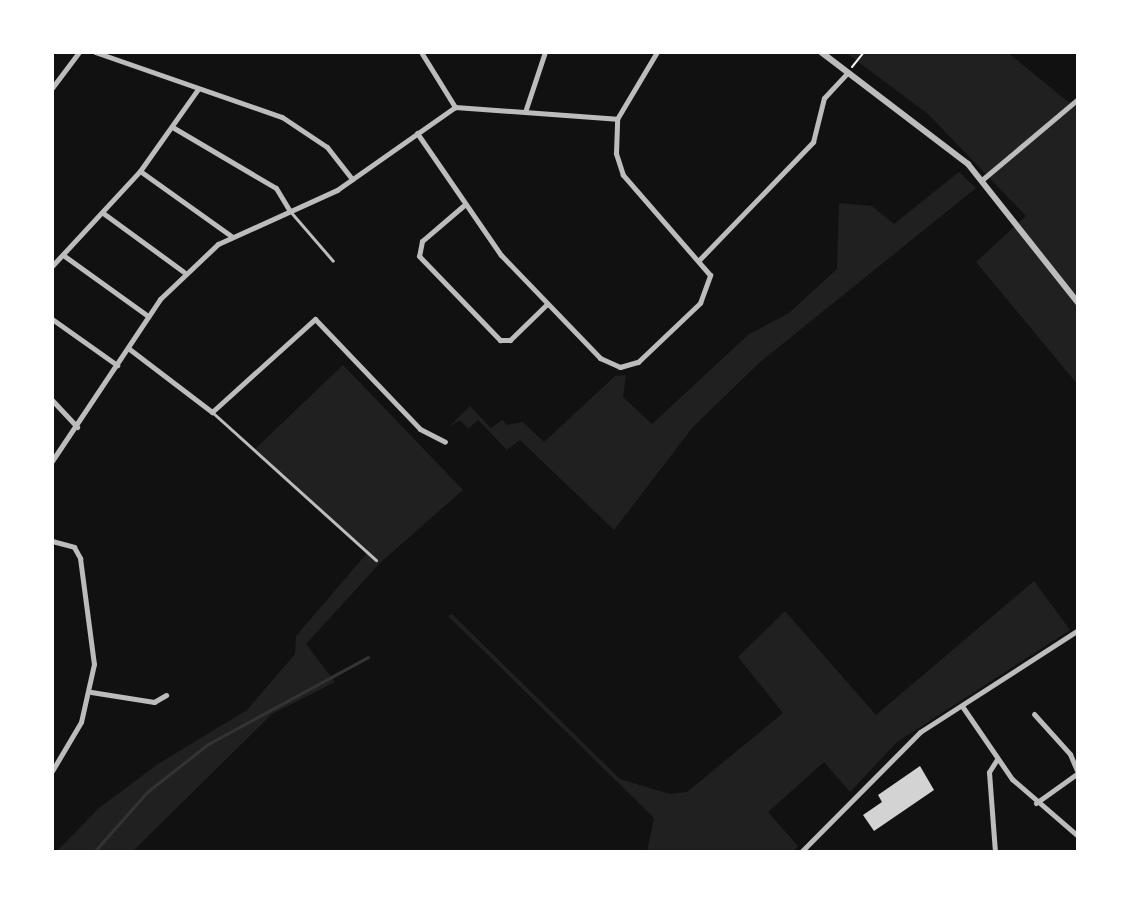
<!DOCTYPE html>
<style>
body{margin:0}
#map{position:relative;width:1130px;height:904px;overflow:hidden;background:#111;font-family:Jost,sans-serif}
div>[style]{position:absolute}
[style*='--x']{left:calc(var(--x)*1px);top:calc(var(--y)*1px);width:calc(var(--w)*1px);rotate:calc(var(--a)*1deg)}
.green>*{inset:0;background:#202020}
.stream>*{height:3px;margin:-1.5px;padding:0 1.5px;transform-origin:1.5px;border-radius:1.5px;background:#333}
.building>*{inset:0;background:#d3d3d3}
.path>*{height:2px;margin:-1px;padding:0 1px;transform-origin:1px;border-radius:1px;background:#f5f5f5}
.service>*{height:3px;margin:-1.5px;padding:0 1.5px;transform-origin:1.5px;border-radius:1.5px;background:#bcbcbc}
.minor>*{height:5px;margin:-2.5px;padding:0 2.5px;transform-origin:2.5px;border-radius:2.5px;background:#bcbcbc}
.tertiary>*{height:6px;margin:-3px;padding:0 3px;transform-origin:3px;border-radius:3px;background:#bcbcbc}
span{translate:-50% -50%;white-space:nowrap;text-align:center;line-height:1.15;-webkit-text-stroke:8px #fff;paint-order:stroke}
.frame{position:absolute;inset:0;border:54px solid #fff;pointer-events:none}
</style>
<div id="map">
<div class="green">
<div style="clip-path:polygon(845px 52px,1007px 52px,1067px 101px,1078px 105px,1078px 385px,976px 262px,1026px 216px,928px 114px)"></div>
<div style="clip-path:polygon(959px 172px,976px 188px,759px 363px,693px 427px,614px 530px,520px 440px,507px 450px,478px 420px,468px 429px,460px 420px,449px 427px,470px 406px,491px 428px,502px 420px,507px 425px,523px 422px,544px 442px,615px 376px,626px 375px,623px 397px,652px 424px,749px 334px,789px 313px,837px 269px,839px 203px,872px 206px,894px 224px)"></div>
<div style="clip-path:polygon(343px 365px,463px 490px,381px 562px,306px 644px,335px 682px,272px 714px,132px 852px,56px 852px,99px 808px,158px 764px,247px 710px,295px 654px,296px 636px,368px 552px,254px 450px)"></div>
<div style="clip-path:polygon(1034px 581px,1070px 630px,897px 742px,850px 792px,824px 762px,768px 812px,798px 846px,793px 852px,647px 852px,654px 818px,448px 616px,452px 614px,620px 779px,670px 794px,687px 792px,783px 713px,738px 657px,785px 611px,876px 715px)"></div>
</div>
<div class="stream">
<div style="--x:94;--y:852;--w:80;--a:-48.5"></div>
<div style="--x:147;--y:792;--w:78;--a:-38.2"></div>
<div style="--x:208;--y:744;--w:182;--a:-28.5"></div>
</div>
<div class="building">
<div style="clip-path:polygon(920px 766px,934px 790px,874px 831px,863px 815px,882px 802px,878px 795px)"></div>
</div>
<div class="path">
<div style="--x:852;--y:67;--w:19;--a:-51"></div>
</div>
<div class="service">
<div style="--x:289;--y:210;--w:67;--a:49.2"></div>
<div style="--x:212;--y:412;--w:221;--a:42.1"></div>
</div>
<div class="minor">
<div style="--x:95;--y:52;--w:198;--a:19.2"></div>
<div style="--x:282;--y:117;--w:54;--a:33.7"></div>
<div style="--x:327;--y:147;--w:41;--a:52"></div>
<div style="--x:421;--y:52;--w:65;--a:58.3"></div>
<div style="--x:52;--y:88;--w:45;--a:-53.1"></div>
<div style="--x:526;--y:109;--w:60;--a:-71.6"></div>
<div style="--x:174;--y:128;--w:118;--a:30.5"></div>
<div style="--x:276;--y:188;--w:26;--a:59"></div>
<div style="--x:417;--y:133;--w:148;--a:55.5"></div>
<div style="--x:501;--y:255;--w:143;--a:46.1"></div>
<div style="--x:600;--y:358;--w:22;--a:24"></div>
<div style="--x:620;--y:367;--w:19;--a:-16"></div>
<div style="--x:638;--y:362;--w:86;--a:-43.6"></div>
<div style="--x:700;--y:303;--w:30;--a:-70"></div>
<div style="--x:710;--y:275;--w:133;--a:-131"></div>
<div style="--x:623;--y:175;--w:23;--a:-108"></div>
<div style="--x:616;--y:153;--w:34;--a:-88"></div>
<div style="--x:140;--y:171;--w:112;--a:35.5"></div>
<div style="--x:983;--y:179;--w:124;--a:-40.1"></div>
<div style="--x:463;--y:206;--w:54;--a:139.5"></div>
<div style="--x:422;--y:241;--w:15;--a:101"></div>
<div style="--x:419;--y:256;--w:117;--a:46"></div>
<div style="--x:500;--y:340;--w:10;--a:0"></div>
<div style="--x:510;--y:340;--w:52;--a:-44.2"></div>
<div style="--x:103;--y:213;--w:100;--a:36.1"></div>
<div style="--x:63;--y:255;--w:105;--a:35.7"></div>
<div style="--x:700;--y:259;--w:163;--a:-46"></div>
<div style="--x:813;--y:142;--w:45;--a:-76"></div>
<div style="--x:824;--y:98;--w:35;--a:-47"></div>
<div style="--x:52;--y:266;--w:129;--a:-47.2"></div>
<div style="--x:140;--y:171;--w:100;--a:-54.7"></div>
<div style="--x:52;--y:319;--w:80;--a:35.3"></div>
<div style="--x:128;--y:348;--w:106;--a:37.3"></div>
<div style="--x:212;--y:412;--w:139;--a:-42.1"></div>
<div style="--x:315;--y:319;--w:152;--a:46.3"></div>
<div style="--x:420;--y:429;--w:28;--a:27"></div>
<div style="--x:52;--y:400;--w:37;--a:47"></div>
<div style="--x:52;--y:461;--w:195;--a:-56.3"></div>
<div style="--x:160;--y:299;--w:80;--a:-43.5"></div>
<div style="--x:218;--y:244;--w:131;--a:-24.4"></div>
<div style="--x:337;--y:190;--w:144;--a:-35.1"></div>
<div style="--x:455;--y:107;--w:162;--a:4.2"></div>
<div style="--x:617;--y:119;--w:78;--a:-59.2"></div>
<div style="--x:52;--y:541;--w:23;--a:15"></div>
<div style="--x:74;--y:547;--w:13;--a:61"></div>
<div style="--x:80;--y:558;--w:107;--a:82.5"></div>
<div style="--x:94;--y:664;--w:59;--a:102.6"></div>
<div style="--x:81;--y:722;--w:57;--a:120.6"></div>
<div style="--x:91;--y:692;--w:64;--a:9"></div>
<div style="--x:154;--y:702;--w:14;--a:-30"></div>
<div style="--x:962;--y:706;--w:88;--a:55.6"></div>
<div style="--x:1012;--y:779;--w:87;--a:40.8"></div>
<div style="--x:1034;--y:714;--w:54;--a:48"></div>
<div style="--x:1070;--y:754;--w:21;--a:67"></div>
<div style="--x:1036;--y:803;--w:52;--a:-35.5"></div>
<div style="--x:801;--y:852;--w:169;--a:-45.2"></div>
<div style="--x:920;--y:732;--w:188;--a:-32.8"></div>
<div style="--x:995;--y:852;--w:80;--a:-94.3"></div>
<div style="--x:989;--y:772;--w:15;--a:-58"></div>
</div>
<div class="tertiary">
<div style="--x:821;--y:52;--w:185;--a:37.3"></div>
<div style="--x:968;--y:164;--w:177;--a:51.6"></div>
</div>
<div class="frame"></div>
</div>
